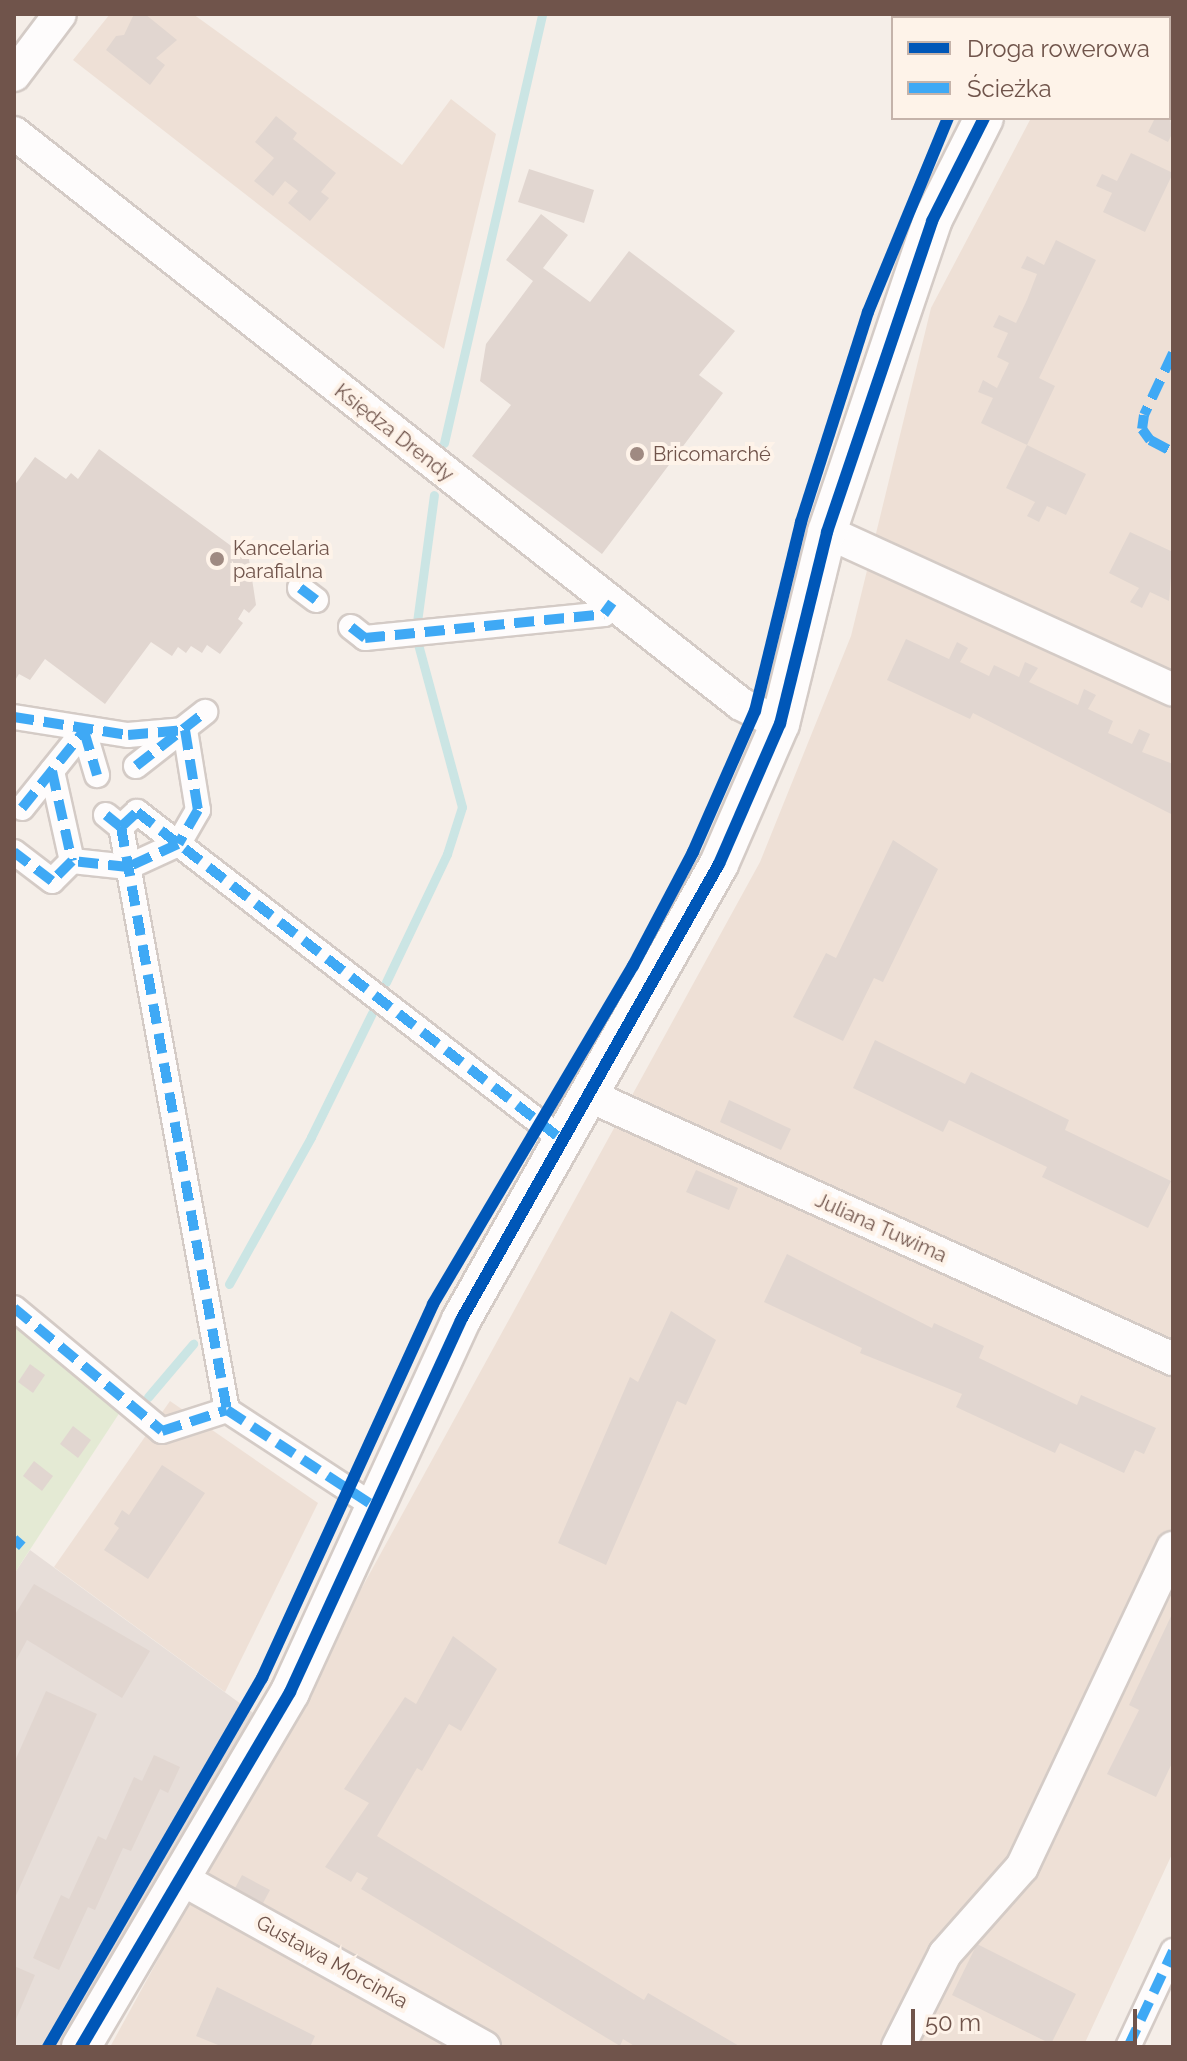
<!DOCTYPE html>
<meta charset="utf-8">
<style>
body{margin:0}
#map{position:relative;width:1187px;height:2061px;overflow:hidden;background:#f5eee8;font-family:Raleway,sans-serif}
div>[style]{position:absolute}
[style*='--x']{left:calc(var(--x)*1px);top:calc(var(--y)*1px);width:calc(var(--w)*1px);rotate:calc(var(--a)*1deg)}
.residential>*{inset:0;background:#eee0d6}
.industrial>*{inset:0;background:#e7ded9}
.green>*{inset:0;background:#e4ead4}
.stream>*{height:9px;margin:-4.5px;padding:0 4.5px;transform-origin:4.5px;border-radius:4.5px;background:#cbe5e4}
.building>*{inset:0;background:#e1d6d0}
.roads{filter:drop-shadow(2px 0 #d4cbc6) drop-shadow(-2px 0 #d4cbc6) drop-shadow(0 2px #d4cbc6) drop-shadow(0 -2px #d4cbc6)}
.pedestrian>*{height:24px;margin:-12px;padding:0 12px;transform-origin:12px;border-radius:12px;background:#fefcfc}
.minor>*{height:32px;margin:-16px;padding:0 16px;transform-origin:16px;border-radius:16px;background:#fefcfc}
.tertiary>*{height:38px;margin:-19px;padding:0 19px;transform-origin:19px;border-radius:19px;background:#fefcfc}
.quiet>*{height:10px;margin-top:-5px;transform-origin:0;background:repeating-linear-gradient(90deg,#3fa9f5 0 20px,transparent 0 30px)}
.cycleway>*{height:12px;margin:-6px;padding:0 6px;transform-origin:6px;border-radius:6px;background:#0057b8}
.dots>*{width:22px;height:22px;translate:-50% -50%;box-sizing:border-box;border:4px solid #fef3e9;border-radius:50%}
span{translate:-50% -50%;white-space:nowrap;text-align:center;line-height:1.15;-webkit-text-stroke:8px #fef3e9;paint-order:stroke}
.street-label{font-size:20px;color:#70544b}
.poi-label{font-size:20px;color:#70544b}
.left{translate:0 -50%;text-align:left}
.frame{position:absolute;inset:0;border:16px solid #70544b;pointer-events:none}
.legend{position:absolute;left:891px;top:16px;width:280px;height:104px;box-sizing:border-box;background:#fef3e9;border:2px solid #c5b3aa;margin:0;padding:10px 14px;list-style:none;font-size:24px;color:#70544b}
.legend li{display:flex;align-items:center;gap:16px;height:40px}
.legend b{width:40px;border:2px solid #c5b3aa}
.scale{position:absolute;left:911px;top:2009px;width:226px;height:36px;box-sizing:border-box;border:4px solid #70544b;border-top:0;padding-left:10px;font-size:24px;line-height:28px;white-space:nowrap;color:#70544b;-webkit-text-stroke:6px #fef3e9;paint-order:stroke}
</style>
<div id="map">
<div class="residential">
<div style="clip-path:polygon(110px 14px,193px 14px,402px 165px,451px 99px,496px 134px,444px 349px,73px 60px)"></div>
<div style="clip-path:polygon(1119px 14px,1173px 14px,1173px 1852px,1083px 2047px,110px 2047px,760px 862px,851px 636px,931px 308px,1031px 118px,1169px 118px,1169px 18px,1115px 18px)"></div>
<div style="clip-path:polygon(170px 1401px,318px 1503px,225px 1692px,54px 1567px)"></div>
</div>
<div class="industrial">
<div style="clip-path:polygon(30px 1550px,256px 1715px,67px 2047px,14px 2047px,14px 1574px)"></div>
</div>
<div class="green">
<div style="clip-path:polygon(14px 1324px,122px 1409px,14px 1574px)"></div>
</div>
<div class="stream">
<div style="--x:444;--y:443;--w:440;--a:-77.1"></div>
<div style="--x:417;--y:622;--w:128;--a:-82.4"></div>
<div style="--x:386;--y:982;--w:142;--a:-64.5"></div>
<div style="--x:447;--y:854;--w:49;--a:-72.3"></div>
<div style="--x:462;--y:807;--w:169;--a:-105.1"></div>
<div style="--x:229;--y:1284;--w:168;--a:-60.8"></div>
<div style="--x:311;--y:1137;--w:138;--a:-63.8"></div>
<div style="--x:148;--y:1397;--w:70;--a:-49.7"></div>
</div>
<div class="building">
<div style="clip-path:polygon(134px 14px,145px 14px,177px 40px,156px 58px,165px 65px,150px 85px,106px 50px,116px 36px,124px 35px)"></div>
<div style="clip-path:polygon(1169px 115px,1173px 132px,1168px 142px,1148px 132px,1155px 118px)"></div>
<div style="clip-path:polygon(276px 116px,297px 133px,293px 139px,336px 173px,321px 192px,329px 198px,310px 221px,288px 203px,298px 191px,285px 181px,273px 196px,254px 181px,274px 158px,255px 142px)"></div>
<div style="clip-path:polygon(1131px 153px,1173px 173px,1145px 232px,1103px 212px,1112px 193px,1096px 186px,1102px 174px,1117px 181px)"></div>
<div style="clip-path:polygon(529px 169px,594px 190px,584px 223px,518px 202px)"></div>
<div style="clip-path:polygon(541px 214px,568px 235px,543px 268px,590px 302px,629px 251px,735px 331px,699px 375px,723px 393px,602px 554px,472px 456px,511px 405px,480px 381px,486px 344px,533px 281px,506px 260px)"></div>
<div style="clip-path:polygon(1056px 240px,1096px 260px,1039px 378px,1055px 386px,1027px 445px,1086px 474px,1066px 515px,1047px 506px,1039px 522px,1027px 516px,1035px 502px,1006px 488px,1027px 445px,981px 423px,993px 398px,978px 392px,983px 380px,997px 388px,1009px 363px,997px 357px,1008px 333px,993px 327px,999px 315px,1016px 323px,1027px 300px,1037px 274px,1021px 268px,1027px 256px,1044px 265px)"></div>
<div style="clip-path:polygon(99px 449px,249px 559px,256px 605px,249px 613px,244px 609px,238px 619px,243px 623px,220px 654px,207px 645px,202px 653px,191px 646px,186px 653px,178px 647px,172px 656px,151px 642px,105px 704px,45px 659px,30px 680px,19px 674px,14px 682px,14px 486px,35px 457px,66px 479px,71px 473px,78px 479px)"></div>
<div style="clip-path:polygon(1130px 532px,1173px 552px,1169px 601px,1150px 592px,1142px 608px,1130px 602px,1139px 588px,1109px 573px)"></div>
<div style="clip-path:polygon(906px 639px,949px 659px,957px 642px,968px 648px,960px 662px,989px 676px,994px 665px,1019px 677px,1025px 662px,1038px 668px,1029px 682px,1078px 705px,1084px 689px,1096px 695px,1088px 709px,1113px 721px,1108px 733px,1132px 744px,1139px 729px,1150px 734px,1142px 752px,1173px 764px,1173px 815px,973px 713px,970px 719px,887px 680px)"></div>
<div style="clip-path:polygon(893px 840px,938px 869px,883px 982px,874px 978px,843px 1041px,793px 1017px,826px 953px,836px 958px)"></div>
<div style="clip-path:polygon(875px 1040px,965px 1084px,971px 1072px,1069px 1120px,1065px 1130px,1171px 1181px,1148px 1228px,1042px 1177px,1047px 1167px,949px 1120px,943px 1132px,853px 1088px)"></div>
<div style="clip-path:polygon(729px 1100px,791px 1129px,781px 1150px,720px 1122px)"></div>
<div style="clip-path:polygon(696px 1170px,738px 1188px,729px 1210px,686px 1192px)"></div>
<div style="clip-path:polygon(787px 1254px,932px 1328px,934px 1323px,984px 1346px,979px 1358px,1077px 1405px,1081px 1395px,1156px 1428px,1144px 1454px,1135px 1450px,1124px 1473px,1060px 1443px,1055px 1453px,956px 1407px,962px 1394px,860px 1353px,862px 1348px,764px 1302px)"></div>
<div style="clip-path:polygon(671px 1311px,716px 1340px,686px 1405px,677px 1401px,606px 1565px,558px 1543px,630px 1377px,638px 1382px)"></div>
<div style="clip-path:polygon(30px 1364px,45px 1375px,33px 1393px,18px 1382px)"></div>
<div style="clip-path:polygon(73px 1426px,91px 1440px,78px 1458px,60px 1444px)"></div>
<div style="clip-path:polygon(34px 1461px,53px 1476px,42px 1491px,23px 1476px)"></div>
<div style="clip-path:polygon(162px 1465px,205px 1493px,148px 1579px,104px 1550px,119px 1528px,114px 1524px,122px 1510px,129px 1515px)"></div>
<div style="clip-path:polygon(34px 1584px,150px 1651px,122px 1698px,27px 1640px,14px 1664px,14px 1616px)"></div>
<div style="clip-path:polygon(1173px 1612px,1173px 1761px,1156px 1797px,1107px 1774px,1139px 1710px,1129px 1705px)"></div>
<div style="clip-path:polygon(453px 1636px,497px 1669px,461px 1731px,449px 1724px,422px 1771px,417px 1768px,377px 1836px,644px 2000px,648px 1993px,741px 2047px,636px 2047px,623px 2039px,620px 2046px,361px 1889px,368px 1878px,357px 1872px,351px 1882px,325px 1867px,369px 1803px,344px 1789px,405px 1697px,416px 1704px)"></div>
<div style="clip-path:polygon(46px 1691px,97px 1714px,14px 1900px,14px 1763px)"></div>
<div style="clip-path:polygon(154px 1755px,180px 1767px,168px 1793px,160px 1789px,131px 1851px,123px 1848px,95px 1910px,88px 1907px,59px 1970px,33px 1958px,61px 1895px,69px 1899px,98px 1836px,106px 1840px,134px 1777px,142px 1781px)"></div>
<div style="clip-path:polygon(242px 1875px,270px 1890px,261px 1907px,233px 1892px)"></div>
<div style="clip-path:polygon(977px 1944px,1076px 1994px,1051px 2044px,952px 1995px)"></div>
<div style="clip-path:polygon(14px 1966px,35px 1975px,14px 2024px)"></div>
<div style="clip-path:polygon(217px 1987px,315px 2036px,310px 2047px,223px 2047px,196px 2036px)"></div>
</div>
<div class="roads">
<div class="pedestrian">
<div style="--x:300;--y:588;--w:20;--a:37"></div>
<div style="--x:351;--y:627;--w:18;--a:38"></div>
<div style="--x:365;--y:638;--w:240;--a:-5.7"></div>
<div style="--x:604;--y:614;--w:14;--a:-54"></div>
<div style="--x:14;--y:717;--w:115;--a:9"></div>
<div style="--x:128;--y:735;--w:57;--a:-5"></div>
<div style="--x:185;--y:730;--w:81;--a:80.8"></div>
<div style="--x:198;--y:810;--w:39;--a:120"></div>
<div style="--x:178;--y:844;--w:55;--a:155.3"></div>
<div style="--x:128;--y:867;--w:56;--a:-173.9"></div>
<div style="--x:72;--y:861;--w:28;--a:135"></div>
<div style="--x:52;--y:881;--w:48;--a:-142.7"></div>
<div style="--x:84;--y:731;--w:46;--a:73.5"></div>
<div style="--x:136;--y:766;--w:88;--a:-38"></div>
<div style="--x:52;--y:771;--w:92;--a:77.5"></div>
<div style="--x:22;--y:808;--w:99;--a:-51.2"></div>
<div style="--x:106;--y:815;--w:19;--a:39"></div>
<div style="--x:121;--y:827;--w:22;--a:-43"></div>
<div style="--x:137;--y:812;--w:540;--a:37.63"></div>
<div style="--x:121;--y:827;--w:593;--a:79.7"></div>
<div style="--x:227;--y:1410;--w:177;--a:33.2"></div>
<div style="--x:14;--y:1308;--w:192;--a:39.7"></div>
<div style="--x:162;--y:1431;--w:68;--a:-17.9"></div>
<div style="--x:1128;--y:2047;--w:106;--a:-64.9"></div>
</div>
<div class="minor">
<div style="--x:14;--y:75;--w:76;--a:-53"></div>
<div style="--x:14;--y:133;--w:924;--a:38.15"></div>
<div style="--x:741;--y:704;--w:44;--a:27.1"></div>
<div style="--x:827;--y:532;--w:380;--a:24.5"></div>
<div style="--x:590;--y:1096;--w:640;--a:24.28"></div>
<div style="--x:180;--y:1878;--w:348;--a:29.1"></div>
<div style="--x:898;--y:2047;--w:104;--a:-63.2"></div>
<div style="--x:945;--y:1954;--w:116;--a:-48.5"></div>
<div style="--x:1022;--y:1867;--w:353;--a:-64.7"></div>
</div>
<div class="tertiary">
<div style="--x:1050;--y:18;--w:5;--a:-53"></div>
<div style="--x:81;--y:2047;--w:412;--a:-59.5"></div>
<div style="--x:290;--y:1692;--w:409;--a:-65.3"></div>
<div style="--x:461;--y:1320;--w:524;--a:-60.5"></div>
<div style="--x:719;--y:864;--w:153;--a:-66.5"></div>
<div style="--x:780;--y:724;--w:198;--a:-76.2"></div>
<div style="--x:827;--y:532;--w:328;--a:-71.3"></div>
<div style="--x:932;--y:221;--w:115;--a:-63.2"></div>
</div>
</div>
<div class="quiet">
<div style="--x:1010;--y:18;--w:5;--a:-53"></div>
<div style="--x:1173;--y:353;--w:68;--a:115.1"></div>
<div style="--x:1144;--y:415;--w:14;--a:98"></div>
<div style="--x:1142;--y:429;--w:14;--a:54"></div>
<div style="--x:1150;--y:440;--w:26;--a:28"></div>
<div style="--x:300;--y:588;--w:20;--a:37"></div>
<div style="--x:351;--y:627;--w:18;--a:38"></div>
<div style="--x:365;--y:638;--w:240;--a:-5.7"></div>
<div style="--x:604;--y:614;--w:14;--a:-54"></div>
<div style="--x:14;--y:717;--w:115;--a:9"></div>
<div style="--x:128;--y:735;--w:57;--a:-5"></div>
<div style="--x:185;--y:730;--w:81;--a:80.8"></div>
<div style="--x:198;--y:810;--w:39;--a:120"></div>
<div style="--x:178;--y:844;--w:55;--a:155.3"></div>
<div style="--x:128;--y:867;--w:56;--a:-173.9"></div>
<div style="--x:72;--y:861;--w:28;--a:135"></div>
<div style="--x:52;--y:881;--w:48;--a:-142.7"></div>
<div style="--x:84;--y:731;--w:46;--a:73.5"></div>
<div style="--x:136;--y:766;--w:88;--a:-38"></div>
<div style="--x:52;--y:771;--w:92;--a:77.5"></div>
<div style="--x:22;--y:808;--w:99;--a:-51.2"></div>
<div style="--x:106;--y:815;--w:19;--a:39"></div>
<div style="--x:121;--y:827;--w:22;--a:-43"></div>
<div style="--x:137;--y:812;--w:540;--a:37.63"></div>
<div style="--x:121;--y:827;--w:593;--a:79.7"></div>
<div style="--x:227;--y:1410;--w:177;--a:33.2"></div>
<div style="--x:14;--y:1308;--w:192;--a:39.7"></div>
<div style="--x:162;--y:1431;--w:68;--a:-17.9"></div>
<div style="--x:14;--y:1539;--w:11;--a:41"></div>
<div style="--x:1128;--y:2047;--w:106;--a:-64.9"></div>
</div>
<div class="cycleway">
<div style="--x:48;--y:2047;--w:427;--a:-59.9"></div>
<div style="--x:262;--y:1678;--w:411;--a:-65.4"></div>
<div style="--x:433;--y:1304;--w:393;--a:-59.4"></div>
<div style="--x:633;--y:966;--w:129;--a:-62.2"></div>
<div style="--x:693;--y:852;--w:154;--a:-66.3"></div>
<div style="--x:755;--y:711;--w:195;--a:-76.3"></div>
<div style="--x:801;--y:522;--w:220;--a:-72.3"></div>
<div style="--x:868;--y:312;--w:210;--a:-67.6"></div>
<div style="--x:81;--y:2047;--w:412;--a:-59.5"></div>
<div style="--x:290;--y:1692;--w:409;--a:-65.3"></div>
<div style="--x:461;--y:1320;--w:524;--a:-60.5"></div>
<div style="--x:719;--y:864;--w:153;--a:-66.5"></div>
<div style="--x:780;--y:724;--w:198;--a:-76.2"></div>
<div style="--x:827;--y:532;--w:328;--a:-71.3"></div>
<div style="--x:932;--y:221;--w:115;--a:-63.2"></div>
</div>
<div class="dots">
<div style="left:637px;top:454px;background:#9f8a82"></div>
<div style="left:217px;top:559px;background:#9f8a82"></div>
</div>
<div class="street-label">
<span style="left:394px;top:433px;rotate:38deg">Księdza Drendy</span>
<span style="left:881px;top:1228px;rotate:24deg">Juliana Tuwima</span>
<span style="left:332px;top:1962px;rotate:29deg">Gustawa Morcinka</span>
</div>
<div class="poi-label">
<span class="left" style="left:653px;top:454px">Bricomarché</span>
<span class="left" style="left:233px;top:560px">Kancelaria<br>parafialna</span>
</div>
<div class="frame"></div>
<ul class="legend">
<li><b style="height:10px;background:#0057b8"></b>Droga rowerowa</li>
<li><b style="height:10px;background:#3fa9f5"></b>Ścieżka</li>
</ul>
<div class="scale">50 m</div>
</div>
